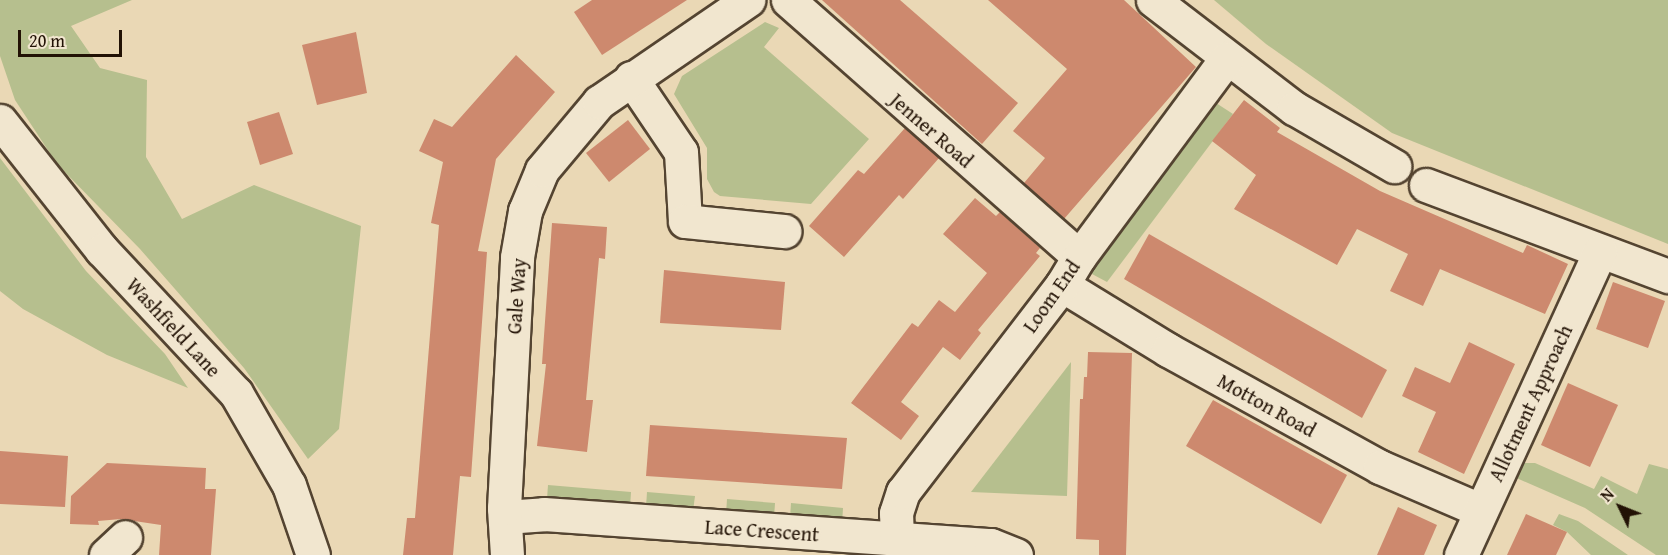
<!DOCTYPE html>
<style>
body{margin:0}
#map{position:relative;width:1668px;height:555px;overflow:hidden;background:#ead8b5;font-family:"Gentium Book Plus",serif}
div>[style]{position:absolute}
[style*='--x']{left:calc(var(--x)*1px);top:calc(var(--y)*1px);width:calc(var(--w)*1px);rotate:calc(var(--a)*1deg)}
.green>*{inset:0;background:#b6bf8e}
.building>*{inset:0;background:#cd896e}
.roads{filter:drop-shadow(2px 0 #544431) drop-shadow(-2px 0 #544431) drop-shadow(0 2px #544431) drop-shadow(0 -2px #544431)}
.minor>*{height:33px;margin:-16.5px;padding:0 16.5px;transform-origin:16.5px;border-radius:16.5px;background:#f1e6cf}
span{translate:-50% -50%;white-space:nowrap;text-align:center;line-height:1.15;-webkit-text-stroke:4.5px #f1e6cf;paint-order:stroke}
.street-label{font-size:20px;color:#221205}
.north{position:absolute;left:1590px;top:477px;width:60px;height:60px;-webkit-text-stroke:4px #f1e6cf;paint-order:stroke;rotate:313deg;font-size:16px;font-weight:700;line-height:24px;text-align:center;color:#221205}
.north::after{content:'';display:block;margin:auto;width:21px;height:27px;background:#221205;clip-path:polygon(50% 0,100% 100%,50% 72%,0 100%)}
.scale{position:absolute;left:18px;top:30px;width:104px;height:27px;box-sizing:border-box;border:3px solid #221205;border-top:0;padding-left:8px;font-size:18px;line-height:21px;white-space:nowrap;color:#221205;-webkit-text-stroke:4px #f1e6cf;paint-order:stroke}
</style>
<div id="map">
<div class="green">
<div style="clip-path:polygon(0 0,132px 0,71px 26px,100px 68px,147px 80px,146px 157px,182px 219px,254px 185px,361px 226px,339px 429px,308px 459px,244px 368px,140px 249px,57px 164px,15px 100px,0 56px)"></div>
<div style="clip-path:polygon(1214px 0,1668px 0,1668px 244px,1392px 133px,1266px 44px)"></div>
<div style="clip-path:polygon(765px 22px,779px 28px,764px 47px,869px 139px,811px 204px,720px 196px,714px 192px,707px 179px,707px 148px,674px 94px,682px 76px)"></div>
<div style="clip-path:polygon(1213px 101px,1233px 114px,1107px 282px,1092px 274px,1093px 262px)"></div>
<div style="clip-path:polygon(0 158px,86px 271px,165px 354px,188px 388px,107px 355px,23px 309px,0 291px)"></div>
<div style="clip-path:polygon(1071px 362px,1067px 496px,971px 492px)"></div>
<div style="clip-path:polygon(1519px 463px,1535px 463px,1594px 489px,1601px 476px,1637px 494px,1649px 464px,1668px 469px,1668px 555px,1656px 555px,1585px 508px,1512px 476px)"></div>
<div style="clip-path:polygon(548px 485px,631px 492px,630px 507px,547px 499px)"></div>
<div style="clip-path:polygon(647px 492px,695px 496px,693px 511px,646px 507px)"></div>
<div style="clip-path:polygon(727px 499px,775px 503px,774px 518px,726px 514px)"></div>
<div style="clip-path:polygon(791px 503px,843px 508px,842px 523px,790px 518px)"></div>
<div style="clip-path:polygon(1559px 514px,1578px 521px,1628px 555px,1591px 555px,1567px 532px,1553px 525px)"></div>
</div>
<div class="building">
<div style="clip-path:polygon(592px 0,687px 0,602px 55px,574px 12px)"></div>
<div style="clip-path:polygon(822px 0,900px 0,1018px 103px,982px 144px)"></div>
<div style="clip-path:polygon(988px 0,1124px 0,1196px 67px,1064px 219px,1024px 183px,1045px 158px,1013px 131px,1067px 69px)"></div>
<div style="clip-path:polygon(356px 32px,367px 93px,317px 105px,302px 45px)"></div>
<div style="clip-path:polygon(516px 55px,555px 92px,496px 159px,478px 251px,487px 252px,471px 477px,460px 476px,453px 555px,403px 555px,407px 518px,415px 518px,439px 225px,431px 223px,443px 162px,419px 151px,434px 119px,452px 127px)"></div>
<div style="clip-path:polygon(1244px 100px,1280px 128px,1277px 132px,1380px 191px,1523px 253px,1527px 245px,1568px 264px,1545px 314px,1440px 269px,1423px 306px,1390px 291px,1408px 254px,1357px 229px,1337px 265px,1234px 209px,1256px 175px,1212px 141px)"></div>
<div style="clip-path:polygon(279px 112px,293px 154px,260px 165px,247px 122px)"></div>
<div style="clip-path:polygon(628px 120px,650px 149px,609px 182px,586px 153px)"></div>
<div style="clip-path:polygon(905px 128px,939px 158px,903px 199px,899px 195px,844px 257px,809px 226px,858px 170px,864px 174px)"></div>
<div style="clip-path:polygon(975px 198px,996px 216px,1000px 212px,1040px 248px,1036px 253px,1040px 256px,978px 330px,981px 333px,960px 360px,943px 347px,901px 402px,919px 416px,901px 440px,851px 403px,912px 323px,918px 327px,939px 300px,955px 312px,987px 273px,943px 234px)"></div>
<div style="clip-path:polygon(552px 223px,607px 227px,605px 259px,599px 258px,586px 400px,593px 400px,587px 452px,537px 446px,546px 364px,542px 364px)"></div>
<div style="clip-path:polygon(1149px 234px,1387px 370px,1362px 418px,1124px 279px)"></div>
<div style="clip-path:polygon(664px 270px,785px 282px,781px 330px,660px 323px)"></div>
<div style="clip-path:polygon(1613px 282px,1665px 301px,1648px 348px,1596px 329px)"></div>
<div style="clip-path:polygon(1469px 342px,1515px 364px,1464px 474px,1418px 452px,1436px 412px,1402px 396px,1415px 367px,1450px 383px)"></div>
<div style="clip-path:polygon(1088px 352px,1132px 353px,1126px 555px,1099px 555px,1099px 540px,1076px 539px,1080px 399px,1083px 399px,1084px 377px,1087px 377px)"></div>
<div style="clip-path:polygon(1568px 383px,1618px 405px,1590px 467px,1541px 445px)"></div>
<div style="clip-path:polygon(1213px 400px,1347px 475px,1321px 524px,1186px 446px)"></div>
<div style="clip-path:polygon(650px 425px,847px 438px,842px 489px,646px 476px)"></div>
<div style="clip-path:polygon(0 451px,68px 456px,65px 507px,0 504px)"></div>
<div style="clip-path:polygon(107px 463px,206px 468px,205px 489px,216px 489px,211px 555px,159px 555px,161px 525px,121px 519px,98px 521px,99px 525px,70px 524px,71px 496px)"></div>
<div style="clip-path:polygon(1398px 507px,1437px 525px,1424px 555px,1377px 555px)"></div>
<div style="clip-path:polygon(1526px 514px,1567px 532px,1556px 555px,1507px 555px)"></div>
</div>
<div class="roads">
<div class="minor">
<div style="--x:788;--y:0;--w:388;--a:41.4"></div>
<div style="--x:1153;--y:0;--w:178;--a:37.5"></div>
<div style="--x:1294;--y:108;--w:116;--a:30.1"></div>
<div style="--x:631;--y:78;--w:89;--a:56"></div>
<div style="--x:681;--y:152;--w:69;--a:86.7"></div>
<div style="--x:685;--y:221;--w:100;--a:5.8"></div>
<div style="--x:0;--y:121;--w:164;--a:51.7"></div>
<div style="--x:102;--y:250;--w:196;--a:46.9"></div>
<div style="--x:236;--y:393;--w:106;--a:60.1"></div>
<div style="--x:289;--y:485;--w:74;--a:71.1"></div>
<div style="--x:1426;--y:185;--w:259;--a:20.6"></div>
<div style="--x:1062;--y:285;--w:124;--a:31.5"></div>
<div style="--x:1168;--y:350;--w:242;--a:28.9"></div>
<div style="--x:1380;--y:467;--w:109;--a:23.3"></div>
<div style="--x:505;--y:517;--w:39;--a:-4"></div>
<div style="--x:544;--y:514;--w:448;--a:4"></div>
<div style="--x:991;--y:545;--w:27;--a:22"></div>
<div style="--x:897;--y:540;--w:27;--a:-92"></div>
<div style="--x:896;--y:513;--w:22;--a:-72"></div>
<div style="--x:903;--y:492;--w:261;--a:-52.5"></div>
<div style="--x:1062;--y:285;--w:33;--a:-59"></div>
<div style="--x:1079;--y:257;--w:247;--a:-53.4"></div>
<div style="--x:106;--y:555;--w:26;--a:-43"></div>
<div style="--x:507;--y:555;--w:47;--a:-93.7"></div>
<div style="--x:504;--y:508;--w:251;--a:-87"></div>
<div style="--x:517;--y:257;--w:47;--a:-80.1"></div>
<div style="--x:525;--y:211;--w:44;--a:-67.5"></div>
<div style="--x:542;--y:170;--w:89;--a:-50"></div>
<div style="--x:599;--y:102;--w:181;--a:-34.4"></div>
<div style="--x:1461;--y:555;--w:334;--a:-65.4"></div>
</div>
</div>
<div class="street-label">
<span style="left:932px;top:130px;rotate:41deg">Jenner Road</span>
<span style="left:516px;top:296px;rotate:-86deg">Gale Way</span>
<span style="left:1051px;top:296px;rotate:-55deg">Loom End</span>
<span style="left:174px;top:327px;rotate:47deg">Washfield Lane</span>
<span style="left:1530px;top:403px;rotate:-65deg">Allotment Approach</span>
<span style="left:1267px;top:405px;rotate:29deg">Motton Road</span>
<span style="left:762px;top:530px;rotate:4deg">Lace Crescent</span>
</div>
<div class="north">N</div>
<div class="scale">20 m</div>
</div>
